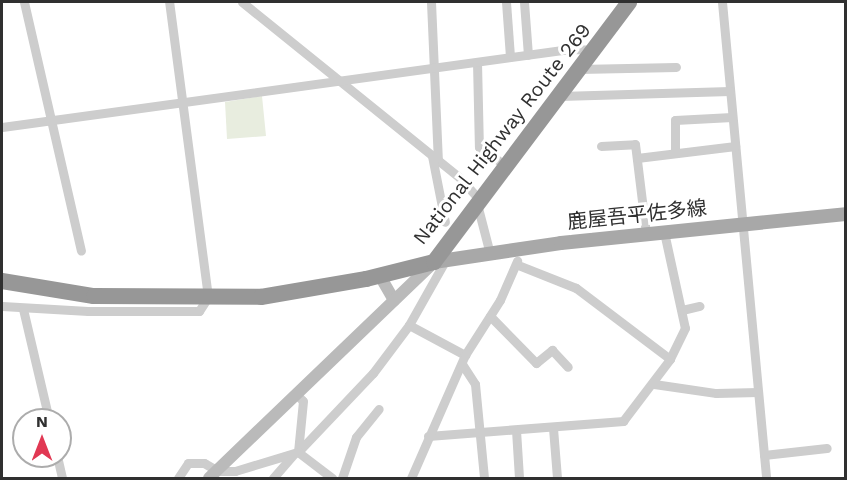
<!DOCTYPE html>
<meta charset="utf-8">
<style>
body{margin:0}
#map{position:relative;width:847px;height:480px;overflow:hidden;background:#fff;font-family:"Work Sans","Noto Sans JP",sans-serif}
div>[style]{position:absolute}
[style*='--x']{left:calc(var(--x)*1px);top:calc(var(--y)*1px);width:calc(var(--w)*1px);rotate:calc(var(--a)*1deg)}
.green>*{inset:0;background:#e8eddf}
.street>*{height:9px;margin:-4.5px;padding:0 4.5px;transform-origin:4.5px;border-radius:4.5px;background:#cdcdcd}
.secondary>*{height:12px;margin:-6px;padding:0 6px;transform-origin:6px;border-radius:6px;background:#bababa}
.primary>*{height:14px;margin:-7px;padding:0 7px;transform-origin:7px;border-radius:7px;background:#a8a8a8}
.highway>*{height:16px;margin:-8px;padding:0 8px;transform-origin:8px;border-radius:8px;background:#979797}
span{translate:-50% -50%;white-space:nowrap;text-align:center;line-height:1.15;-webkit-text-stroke:6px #fff;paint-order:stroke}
.street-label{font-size:20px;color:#303030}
.frame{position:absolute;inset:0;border:3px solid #303030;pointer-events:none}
.north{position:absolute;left:12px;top:408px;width:60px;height:60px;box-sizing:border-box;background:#fff;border:2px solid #acacac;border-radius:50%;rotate:0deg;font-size:16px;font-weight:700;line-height:24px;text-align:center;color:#303030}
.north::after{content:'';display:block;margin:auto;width:21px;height:27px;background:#e13853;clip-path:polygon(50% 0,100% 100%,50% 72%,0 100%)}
</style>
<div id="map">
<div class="green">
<div style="clip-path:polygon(262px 96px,266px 136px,227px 139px,225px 102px)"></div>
</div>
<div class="street">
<div style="--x:24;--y:2;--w:255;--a:77.1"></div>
<div style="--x:242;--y:2;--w:279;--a:38.9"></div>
<div style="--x:459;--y:177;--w:31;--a:48"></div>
<div style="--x:431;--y:2;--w:159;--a:87.5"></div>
<div style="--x:506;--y:2;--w:55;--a:85.8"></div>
<div style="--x:524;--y:2;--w:53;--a:85.7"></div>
<div style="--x:722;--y:2;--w:478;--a:84.7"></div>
<div style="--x:477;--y:62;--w:85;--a:88.7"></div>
<div style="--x:479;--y:147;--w:33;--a:35"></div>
<div style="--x:579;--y:69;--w:97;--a:-1.2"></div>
<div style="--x:560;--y:96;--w:170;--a:-1.7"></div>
<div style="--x:2;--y:127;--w:573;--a:-7.82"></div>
<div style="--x:570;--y:49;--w:23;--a:2"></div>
<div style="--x:601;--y:146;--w:34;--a:-3"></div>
<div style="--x:635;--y:144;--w:91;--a:83"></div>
<div style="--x:675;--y:153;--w:33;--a:-90"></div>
<div style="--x:675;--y:120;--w:57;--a:-3"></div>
<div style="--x:432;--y:156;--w:67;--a:78.9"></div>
<div style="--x:637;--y:158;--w:99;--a:-7"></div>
<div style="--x:477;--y:204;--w:52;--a:75.4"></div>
<div style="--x:664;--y:232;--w:98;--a:77.7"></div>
<div style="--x:685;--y:328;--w:34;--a:116"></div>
<div style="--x:445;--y:261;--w:73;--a:119.4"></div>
<div style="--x:409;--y:325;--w:64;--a:28.2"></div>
<div style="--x:2;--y:306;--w:86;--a:3.3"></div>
<div style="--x:88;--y:311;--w:111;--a:0"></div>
<div style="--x:199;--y:311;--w:17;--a:-57"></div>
<div style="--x:208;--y:297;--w:298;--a:-97.5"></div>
<div style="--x:23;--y:309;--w:114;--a:76.8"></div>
<div style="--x:682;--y:310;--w:18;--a:-13"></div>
<div style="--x:490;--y:316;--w:66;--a:45.6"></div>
<div style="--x:536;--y:363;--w:21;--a:-39"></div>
<div style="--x:552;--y:350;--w:23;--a:47"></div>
<div style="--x:462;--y:364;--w:24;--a:57"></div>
<div style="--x:475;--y:384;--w:94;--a:84.5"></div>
<div style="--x:654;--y:384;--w:63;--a:8.3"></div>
<div style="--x:716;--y:393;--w:42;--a:-1.4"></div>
<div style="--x:297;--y:395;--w:8;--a:45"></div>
<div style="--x:303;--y:401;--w:51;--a:95.6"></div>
<div style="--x:553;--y:428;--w:50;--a:85.4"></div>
<div style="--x:516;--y:430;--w:48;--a:86.4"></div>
<div style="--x:428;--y:436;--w:196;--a:-4.4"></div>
<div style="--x:623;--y:421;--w:78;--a:-52.8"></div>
<div style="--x:670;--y:359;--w:118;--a:-142.9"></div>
<div style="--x:576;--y:288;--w:62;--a:-158.4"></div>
<div style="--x:298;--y:452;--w:109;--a:-46.5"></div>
<div style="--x:373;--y:373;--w:60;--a:-53.1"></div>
<div style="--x:764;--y:455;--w:63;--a:-6.3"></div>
<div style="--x:57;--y:456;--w:23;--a:77"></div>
<div style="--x:178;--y:478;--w:18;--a:-56"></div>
<div style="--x:188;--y:463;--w:16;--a:0"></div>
<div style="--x:204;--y:463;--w:16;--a:30"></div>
<div style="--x:218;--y:471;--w:17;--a:0"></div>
<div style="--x:235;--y:471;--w:66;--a:-16.8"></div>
<div style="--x:298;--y:452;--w:43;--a:37.4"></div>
<div style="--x:273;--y:478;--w:32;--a:-49"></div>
<div style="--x:342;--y:478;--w:43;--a:-71.1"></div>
<div style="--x:356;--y:437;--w:36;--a:-51"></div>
<div style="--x:411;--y:478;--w:134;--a:-66.3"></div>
<div style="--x:465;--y:355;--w:65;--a:-57.5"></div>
<div style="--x:500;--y:300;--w:43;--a:-66.4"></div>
</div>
<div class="secondary">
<div style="--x:380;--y:276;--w:28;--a:60"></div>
<div style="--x:209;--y:478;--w:310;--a:-43.8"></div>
</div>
<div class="primary">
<div style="--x:434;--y:262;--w:128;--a:-8.5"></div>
<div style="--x:561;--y:243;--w:286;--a:-5.8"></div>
</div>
<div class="highway">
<div style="--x:2;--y:281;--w:93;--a:9.3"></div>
<div style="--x:94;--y:296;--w:167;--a:0.3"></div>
<div style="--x:261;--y:297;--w:107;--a:-9.7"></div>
<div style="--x:366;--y:279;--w:70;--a:-14"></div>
<div style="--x:434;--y:262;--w:325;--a:-53.1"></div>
</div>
<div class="street-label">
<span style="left:502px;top:134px;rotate:-52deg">National Highway Route 269</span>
<span style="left:637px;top:215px;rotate:-6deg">鹿屋吾平佐多線</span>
</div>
<div class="frame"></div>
<div class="north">N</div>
</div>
